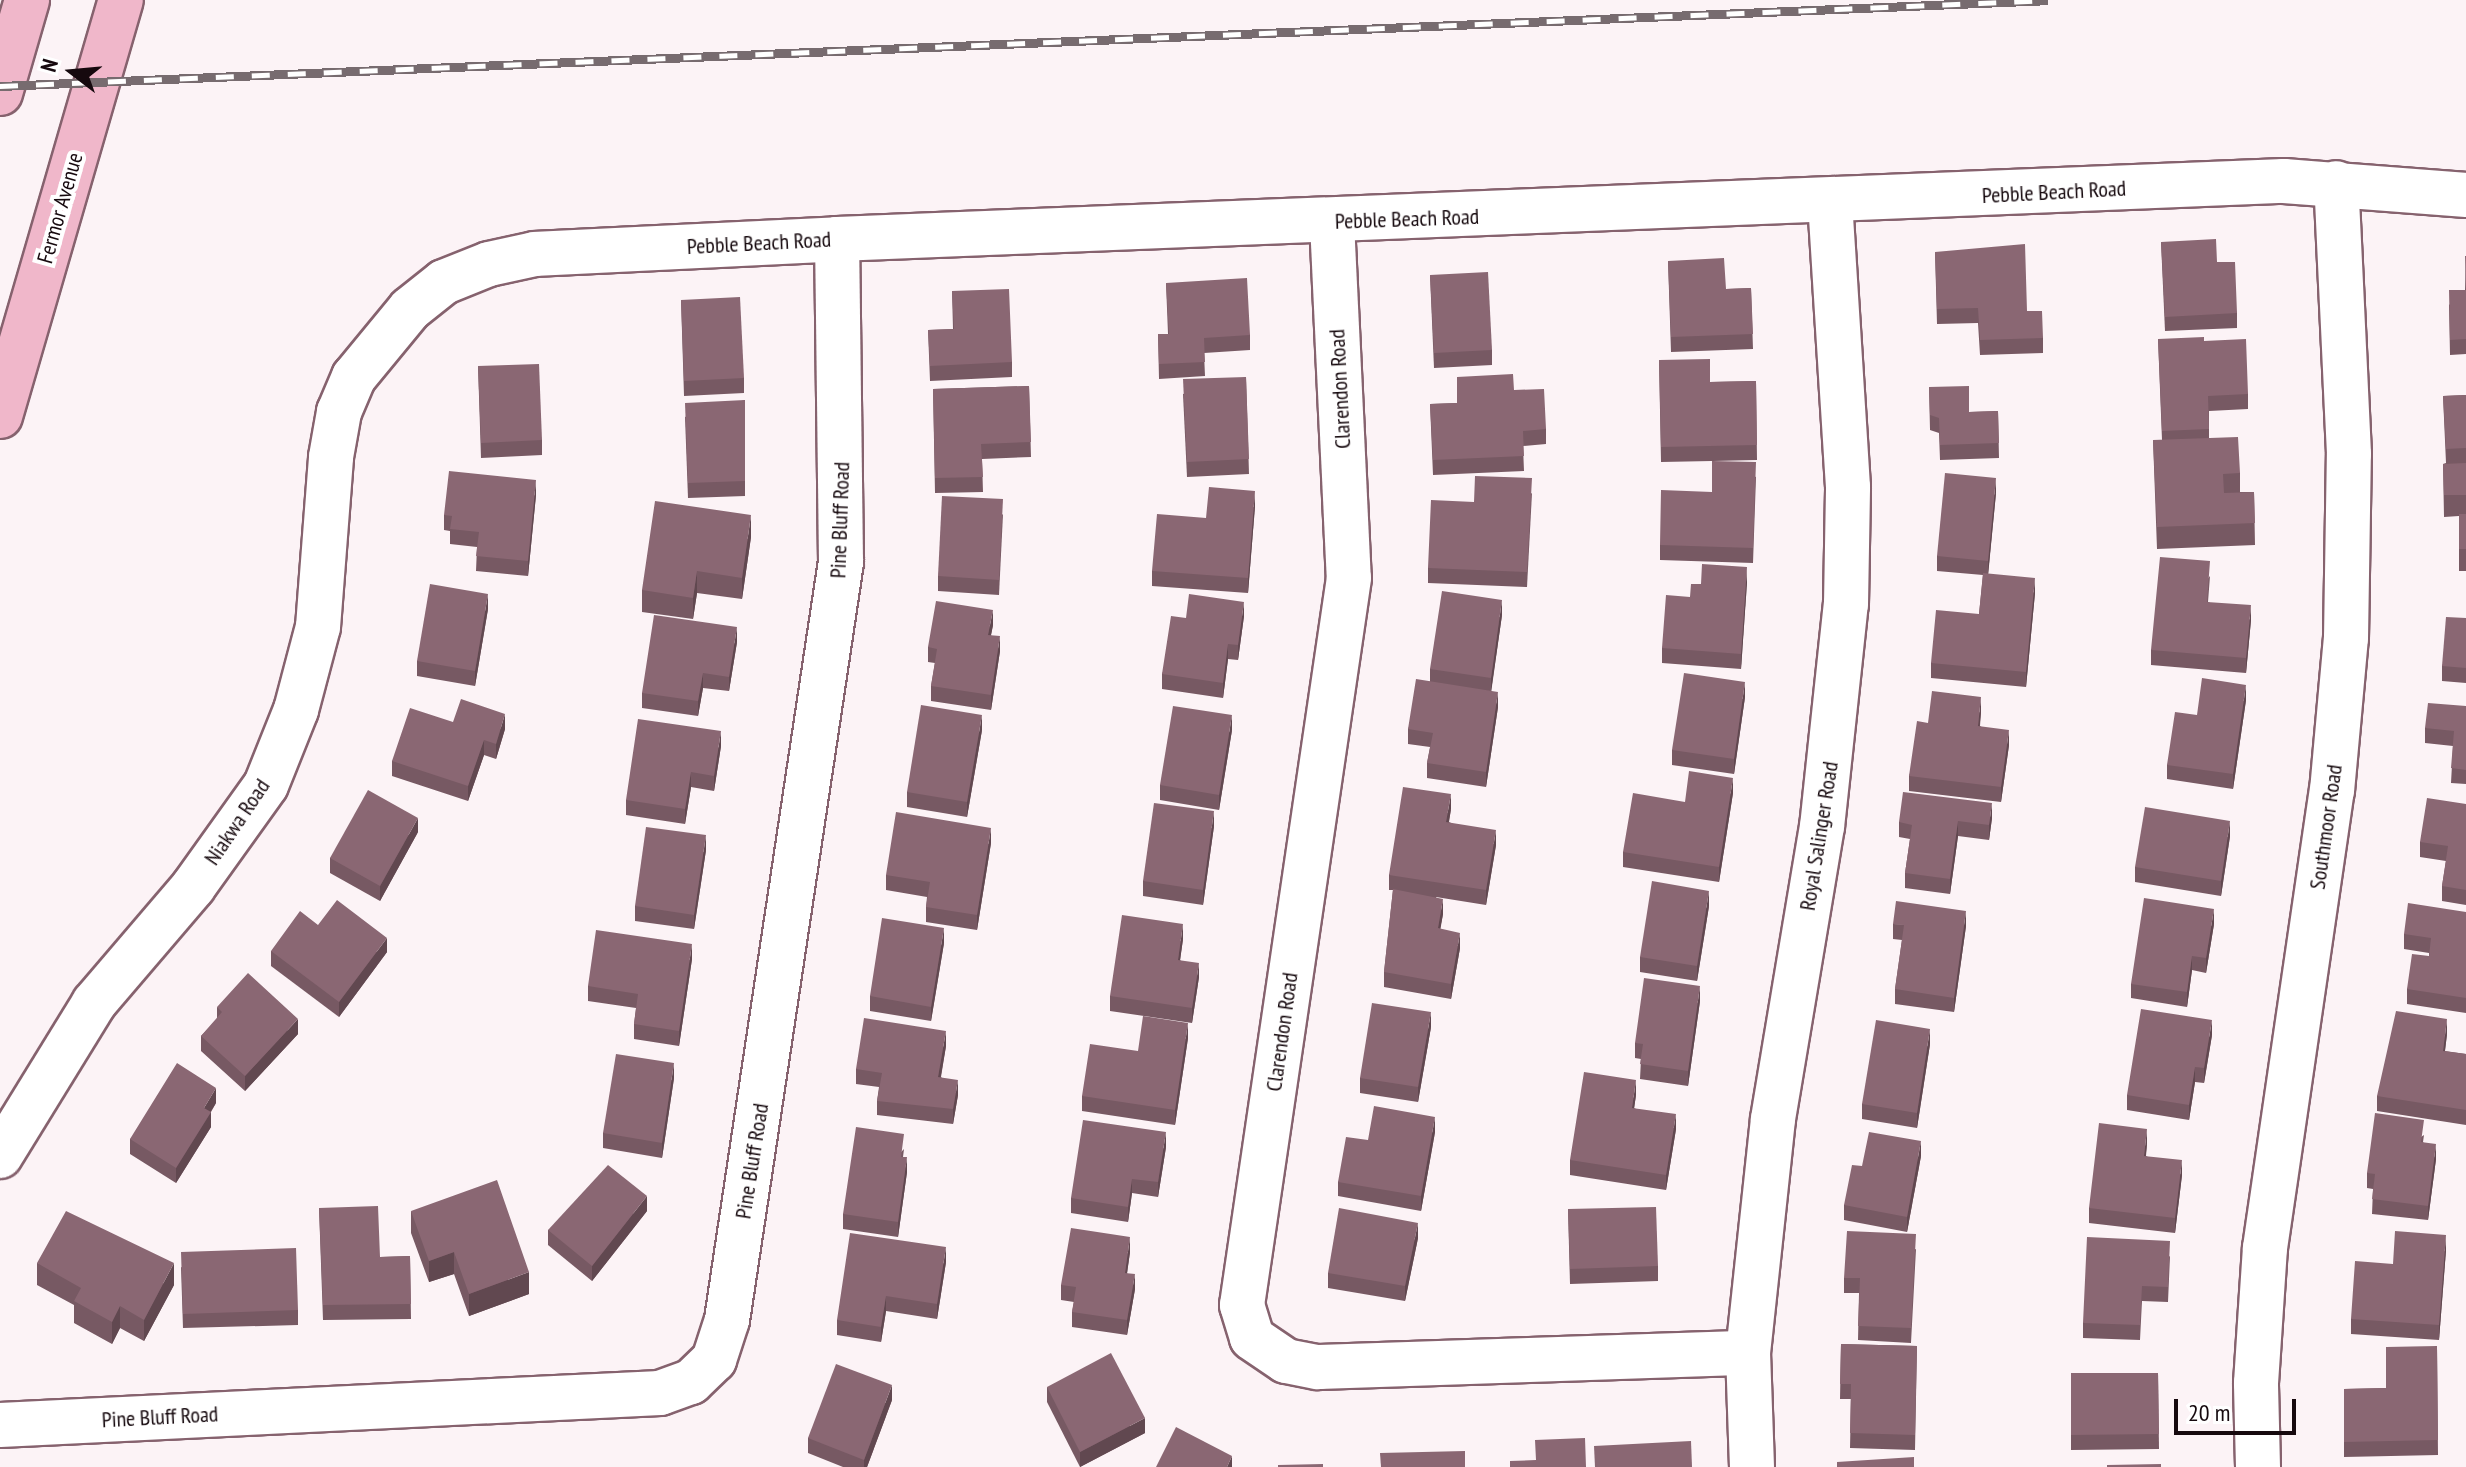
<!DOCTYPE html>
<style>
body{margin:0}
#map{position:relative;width:2466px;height:1467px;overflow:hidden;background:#fcf3f6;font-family:"PT Sans Narrow",sans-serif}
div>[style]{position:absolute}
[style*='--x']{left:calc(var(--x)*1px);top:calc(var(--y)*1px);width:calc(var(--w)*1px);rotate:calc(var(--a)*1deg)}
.roads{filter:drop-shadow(2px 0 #86626e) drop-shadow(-2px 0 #86626e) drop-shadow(0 2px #86626e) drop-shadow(0 -2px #86626e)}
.minor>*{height:44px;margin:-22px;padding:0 22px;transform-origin:22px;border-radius:22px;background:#fff}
.highway>*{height:44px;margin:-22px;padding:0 22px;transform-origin:22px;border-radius:22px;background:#f0b7ca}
.rail>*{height:9px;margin-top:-4.5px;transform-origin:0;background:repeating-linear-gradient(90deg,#fff 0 18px,#776b6f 0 36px);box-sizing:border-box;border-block:2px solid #776b6f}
.wall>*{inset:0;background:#775963}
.shaded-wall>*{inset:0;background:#614850}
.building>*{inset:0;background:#8a6773}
span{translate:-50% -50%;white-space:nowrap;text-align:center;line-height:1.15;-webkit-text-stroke:8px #fff;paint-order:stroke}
.street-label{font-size:22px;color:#16090e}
.north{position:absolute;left:32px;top:32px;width:80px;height:80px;-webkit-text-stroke:6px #fff;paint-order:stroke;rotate:286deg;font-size:22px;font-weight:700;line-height:32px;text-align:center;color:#16090e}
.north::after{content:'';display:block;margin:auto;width:28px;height:36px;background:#16090e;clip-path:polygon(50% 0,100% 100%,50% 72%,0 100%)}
.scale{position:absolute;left:2174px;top:1399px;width:122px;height:36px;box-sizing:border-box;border:4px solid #16090e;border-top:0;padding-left:10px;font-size:24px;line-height:28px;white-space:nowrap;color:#16090e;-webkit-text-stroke:6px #fff;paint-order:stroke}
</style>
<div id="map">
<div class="roads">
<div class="minor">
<div style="--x:1332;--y:222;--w:356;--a:87.3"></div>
<div style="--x:1349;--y:578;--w:735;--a:98.37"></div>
<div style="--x:1242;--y:1305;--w:34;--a:73"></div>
<div style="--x:1252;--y:1338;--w:41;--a:34.1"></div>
<div style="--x:1286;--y:1361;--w:33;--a:11"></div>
<div style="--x:1318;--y:1367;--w:430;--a:-1.9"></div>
<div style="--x:0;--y:1156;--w:180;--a:-58.4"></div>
<div style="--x:94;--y:1003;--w:153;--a:-49.5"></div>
<div style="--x:193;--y:887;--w:125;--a:-54.4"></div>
<div style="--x:266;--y:785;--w:81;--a:-68.2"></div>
<div style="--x:296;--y:710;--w:86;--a:-75.2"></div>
<div style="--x:318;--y:627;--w:170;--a:-85.6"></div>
<div style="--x:331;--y:457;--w:46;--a:-79.9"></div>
<div style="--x:339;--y:412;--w:38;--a:-67"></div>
<div style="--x:354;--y:377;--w:88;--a:-50.5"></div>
<div style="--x:410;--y:309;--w:43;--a:-38.5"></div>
<div style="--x:444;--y:282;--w:48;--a:-21.8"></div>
<div style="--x:489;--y:264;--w:47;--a:-12.3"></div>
<div style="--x:535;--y:254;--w:302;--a:-2.8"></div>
<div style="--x:837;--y:239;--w:1448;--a:-2.3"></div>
<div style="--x:2284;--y:181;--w:183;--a:4.4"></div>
<div style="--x:0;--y:1425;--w:661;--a:-2.78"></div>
<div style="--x:660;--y:1393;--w:33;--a:-20"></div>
<div style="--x:691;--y:1382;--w:32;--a:-44"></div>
<div style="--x:714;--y:1360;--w:42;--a:-72"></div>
<div style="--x:727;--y:1320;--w:767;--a:-81.45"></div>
<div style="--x:841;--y:562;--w:323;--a:-90.7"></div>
<div style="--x:1752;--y:1467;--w:114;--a:-92"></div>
<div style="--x:1748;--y:1353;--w:235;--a:-83.9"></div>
<div style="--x:1773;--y:1119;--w:296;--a:-80.5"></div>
<div style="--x:1822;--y:827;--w:224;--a:-83.9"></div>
<div style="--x:1846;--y:604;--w:117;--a:-89"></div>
<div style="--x:1848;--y:487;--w:286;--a:-93.6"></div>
<div style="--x:2258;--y:1467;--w:84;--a:-91.4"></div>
<div style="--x:2256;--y:1383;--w:135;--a:-86.2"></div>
<div style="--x:2265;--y:1248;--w:462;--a:-81.7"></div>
<div style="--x:2332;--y:791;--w:154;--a:-84.8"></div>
<div style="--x:2346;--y:638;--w:184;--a:-89.1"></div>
<div style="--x:2349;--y:454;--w:271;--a:-92.7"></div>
</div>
<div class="highway">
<div style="--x:0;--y:93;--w:97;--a:-73.8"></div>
<div style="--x:0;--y:416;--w:433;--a:-73.8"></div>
</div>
</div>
<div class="rail">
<div style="--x:0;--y:86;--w:2050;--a:-2.4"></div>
</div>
<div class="wall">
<div style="clip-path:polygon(2161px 242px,2217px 262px,2237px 313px,2237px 328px,2165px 331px)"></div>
<div style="clip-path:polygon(1935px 252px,2027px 311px,2043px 338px,2043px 353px,1980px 355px,1978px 323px,1937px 324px)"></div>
<div style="clip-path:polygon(2466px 256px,2466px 354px,2450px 355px,2449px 305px,2465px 290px)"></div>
<div style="clip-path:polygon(1668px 261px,1726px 289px,1751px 288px,1753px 349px,1671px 352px)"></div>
<div style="clip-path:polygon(1430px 275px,1492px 350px,1492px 365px,1434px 368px)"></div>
<div style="clip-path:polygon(1166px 283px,1250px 335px,1250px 350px,1204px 353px,1205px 376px,1159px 379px,1158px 334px,1168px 334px)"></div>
<div style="clip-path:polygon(952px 291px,1012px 362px,1012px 377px,930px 381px,928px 330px,953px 329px)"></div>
<div style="clip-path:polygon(681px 300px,744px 378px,744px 393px,684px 396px)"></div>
<div style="clip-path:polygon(2158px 339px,2204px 341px,2248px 394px,2248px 409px,2209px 411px,2209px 438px,2240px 473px,2240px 492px,2254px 492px,2255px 545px,2157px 549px,2153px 440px,2162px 440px)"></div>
<div style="clip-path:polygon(1659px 360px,1710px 382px,1756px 381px,1757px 460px,1713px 461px,1756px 477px,1753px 563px,1660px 560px,1660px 545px,1712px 492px,1712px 461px,1661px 462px)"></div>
<div style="clip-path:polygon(478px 366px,542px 440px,542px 455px,481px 458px)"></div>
<div style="clip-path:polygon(1246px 377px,1249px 474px,1187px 477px,1183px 394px)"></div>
<div style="clip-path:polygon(1029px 386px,1031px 457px,982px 459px,983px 492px,935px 493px,933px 389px)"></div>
<div style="clip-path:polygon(1929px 387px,1969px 412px,1998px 411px,1999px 458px,1940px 460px,1939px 433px,1930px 430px)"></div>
<div style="clip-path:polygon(1514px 390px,1546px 429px,1546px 444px,1523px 446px,1524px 471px,1433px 475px,1430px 404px,1457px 403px)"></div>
<div style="clip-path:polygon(2466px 395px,2466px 571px,2459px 571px,2459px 516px,2444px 517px,2443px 464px,2446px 463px,2443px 396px)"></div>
<div style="clip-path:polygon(745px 400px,745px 496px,688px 498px,685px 417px)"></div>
<div style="clip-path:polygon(1532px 493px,1527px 587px,1428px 583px,1428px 568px)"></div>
<div style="clip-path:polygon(1996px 493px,1988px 574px,2035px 593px,2026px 687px,1931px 678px,1931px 663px,1979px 614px,1983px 575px,1937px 571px,1937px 556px)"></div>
<div style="clip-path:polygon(536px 495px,528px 576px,476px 571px,477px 547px,450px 544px,450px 531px,444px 530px,444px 515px)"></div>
<div style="clip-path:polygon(1255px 506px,1248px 593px,1152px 586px,1152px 571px)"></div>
<div style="clip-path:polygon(1003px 514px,999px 595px,938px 591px,938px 576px)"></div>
<div style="clip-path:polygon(751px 537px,742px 599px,697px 593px,693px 619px,642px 612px,642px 590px)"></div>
<div style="clip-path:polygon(2210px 576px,2208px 602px,2251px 620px,2246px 673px,2151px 665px,2151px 650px)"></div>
<div style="clip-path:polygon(1747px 582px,1741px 669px,1662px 663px,1662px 648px,1690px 597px,1701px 584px)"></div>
<div style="clip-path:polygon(488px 609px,475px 686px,417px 676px,417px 661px)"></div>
<div style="clip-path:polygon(1502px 615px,1491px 691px,1498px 707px,1486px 787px,1427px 778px,1427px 763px,1430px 747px,1408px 744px,1408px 729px,1430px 681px,1430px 669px)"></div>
<div style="clip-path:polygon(1244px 616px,1238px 660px,1228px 659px,1223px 698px,1162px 689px,1162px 674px,1186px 618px)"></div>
<div style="clip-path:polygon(2466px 618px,2466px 683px,2442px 681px,2442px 666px)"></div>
<div style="clip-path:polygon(993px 625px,991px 635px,1000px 651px,991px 710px,931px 701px,931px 686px,935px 663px,928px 662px,928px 647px)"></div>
<div style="clip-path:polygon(737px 642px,729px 691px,703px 688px,698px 716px,642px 708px,642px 693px)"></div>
<div style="clip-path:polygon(1745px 697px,1734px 774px,1672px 765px,1672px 750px)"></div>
<div style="clip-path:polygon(2246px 700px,2233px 789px,2167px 779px,2167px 765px,2197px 715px)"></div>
<div style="clip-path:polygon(2466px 706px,2466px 784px,2451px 783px,2453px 746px,2425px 743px,2425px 728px)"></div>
<div style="clip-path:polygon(1981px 712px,1980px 726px,2009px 745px,2001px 802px,1909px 791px,1909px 776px,1928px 723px)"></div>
<div style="clip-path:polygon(453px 722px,505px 729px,496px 759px,484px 755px,468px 801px,392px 776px,392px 761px)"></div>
<div style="clip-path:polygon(982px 730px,967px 817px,907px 807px,907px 792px)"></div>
<div style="clip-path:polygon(1232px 730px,1219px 810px,1160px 800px,1160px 785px)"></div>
<div style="clip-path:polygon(721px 746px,714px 791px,691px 787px,685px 824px,626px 815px,626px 800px)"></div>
<div style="clip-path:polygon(1733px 793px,1719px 882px,1623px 867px,1623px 852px,1685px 802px)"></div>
<div style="clip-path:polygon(2466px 804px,2466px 905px,2442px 901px,2442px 886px,2446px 861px,2420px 857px,2420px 842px)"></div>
<div style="clip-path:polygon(1451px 809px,1449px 822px,1496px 845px,1486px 905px,1436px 897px,1443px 914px,1440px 929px,1460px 948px,1451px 999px,1384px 987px,1384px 972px,1393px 890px,1389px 890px,1389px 875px)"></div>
<div style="clip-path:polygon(1992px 818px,1989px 840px,1958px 836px,1950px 894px,1905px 888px,1905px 873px,1910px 839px,1899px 837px,1899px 822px)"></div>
<div style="clip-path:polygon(1214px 826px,1203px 905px,1143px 896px,1143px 881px)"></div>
<div style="clip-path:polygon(418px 832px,380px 901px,330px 873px,330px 858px)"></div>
<div style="clip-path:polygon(2230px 836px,2221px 896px,2135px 882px,2135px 867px)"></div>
<div style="clip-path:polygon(991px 843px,977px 930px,926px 922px,926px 907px,927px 897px,886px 890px,886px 875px)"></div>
<div style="clip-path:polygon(706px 850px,694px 929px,635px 921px,635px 906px)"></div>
<div style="clip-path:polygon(1709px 906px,1697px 981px,1640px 972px,1640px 957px)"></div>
<div style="clip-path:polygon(2466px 912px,2466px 1013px,2407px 1004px,2407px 989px,2429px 956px,2429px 953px,2404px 949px,2404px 934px)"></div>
<div style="clip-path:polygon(1893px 924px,1966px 926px,1954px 1012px,1895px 1004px,1895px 989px,1902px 940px,1893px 939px)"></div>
<div style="clip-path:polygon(2214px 924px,2206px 973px,2192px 970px,2187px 1007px,2131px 998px,2131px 984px)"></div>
<div style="clip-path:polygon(1183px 939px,1180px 960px,1199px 977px,1192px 1023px,1110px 1011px,1110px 996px)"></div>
<div style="clip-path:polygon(944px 943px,931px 1021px,870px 1011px,870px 996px)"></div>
<div style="clip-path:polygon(271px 951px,387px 952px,339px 1017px,271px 966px)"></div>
<div style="clip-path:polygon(692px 959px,679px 1046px,634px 1039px,634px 1024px,636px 1008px,588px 1001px,588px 986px)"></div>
<div style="clip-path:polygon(1700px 1001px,1688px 1086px,1640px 1079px,1641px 1059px,1635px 1058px,1635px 1043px)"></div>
<div style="clip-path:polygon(217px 1007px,298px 1034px,245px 1091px,201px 1051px,201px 1036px,217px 1019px)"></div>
<div style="clip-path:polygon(1431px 1027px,1418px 1102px,1360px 1093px,1360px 1078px)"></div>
<div style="clip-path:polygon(2447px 1034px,2445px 1051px,2466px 1054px,2466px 1125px,2377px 1111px,2377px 1096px)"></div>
<div style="clip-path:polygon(2212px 1035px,2204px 1083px,2195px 1082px,2189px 1120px,2127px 1110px,2127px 1095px)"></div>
<div style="clip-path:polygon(1188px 1038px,1175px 1125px,1082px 1111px,1082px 1096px,1138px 1051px)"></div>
<div style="clip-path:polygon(1930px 1044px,1917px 1128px,1862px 1119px,1862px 1104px)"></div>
<div style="clip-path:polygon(946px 1046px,941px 1077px,958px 1095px,953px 1124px,877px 1115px,877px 1101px,879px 1087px,856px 1084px,856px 1069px)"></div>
<div style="clip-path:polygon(674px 1078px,662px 1158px,603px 1148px,603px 1133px)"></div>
<div style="clip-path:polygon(1636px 1095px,1634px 1108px,1676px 1129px,1666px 1190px,1570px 1175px,1570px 1160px)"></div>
<div style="clip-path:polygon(216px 1103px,211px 1112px,211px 1127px,176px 1183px,130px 1154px,130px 1139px)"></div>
<div style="clip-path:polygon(1435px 1132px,1421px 1211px,1338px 1196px,1338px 1182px,1368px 1140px)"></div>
<div style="clip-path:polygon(2424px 1135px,2423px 1142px,2436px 1159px,2428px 1220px,2372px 1214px,2373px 1189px,2367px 1188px,2367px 1173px)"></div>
<div style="clip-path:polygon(2147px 1144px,2146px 1156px,2182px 1175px,2175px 1233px,2089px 1223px,2089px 1208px)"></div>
<div style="clip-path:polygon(1166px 1147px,1158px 1197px,1132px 1193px,1128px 1222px,1071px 1213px,1071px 1198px)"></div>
<div style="clip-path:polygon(904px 1149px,903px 1157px,907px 1172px,898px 1237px,843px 1229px,843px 1214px)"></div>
<div style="clip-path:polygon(1921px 1156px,1907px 1232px,1844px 1220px,1844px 1205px)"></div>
<div style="clip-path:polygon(319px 1208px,380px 1257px,410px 1256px,411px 1319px,323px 1320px)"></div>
<div style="clip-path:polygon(1568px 1209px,1658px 1266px,1658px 1281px,1570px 1284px)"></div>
<div style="clip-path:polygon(411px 1211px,529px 1294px,469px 1316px,454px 1274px,429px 1282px,411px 1233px)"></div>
<div style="clip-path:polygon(647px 1211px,592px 1281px,548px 1245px,548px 1230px)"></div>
<div style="clip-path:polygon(1418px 1238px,1405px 1301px,1328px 1288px,1328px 1273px)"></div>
<div style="clip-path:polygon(1916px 1249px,1911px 1343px,1858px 1340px,1859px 1293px,1844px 1293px,1844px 1278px)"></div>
<div style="clip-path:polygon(2446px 1250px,2439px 1340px,2351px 1334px,2351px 1319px)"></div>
<div style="clip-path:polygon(1130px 1252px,1127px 1273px,1135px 1289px,1127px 1335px,1072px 1327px,1072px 1312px,1074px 1302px,1061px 1300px,1061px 1285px)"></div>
<div style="clip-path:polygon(2170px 1256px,2168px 1302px,2142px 1301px,2140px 1340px,2083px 1338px,2083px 1323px)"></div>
<div style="clip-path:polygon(946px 1262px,937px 1319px,886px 1311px,881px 1342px,837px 1335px,837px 1320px)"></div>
<div style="clip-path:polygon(37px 1263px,174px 1285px,144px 1341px,120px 1328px,112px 1344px,74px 1323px,74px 1305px,37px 1285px)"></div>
<div style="clip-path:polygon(181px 1267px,298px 1310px,298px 1325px,183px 1328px)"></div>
<div style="clip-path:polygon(1841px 1344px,1917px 1346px,1915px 1450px,1850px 1448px,1851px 1399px,1840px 1399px)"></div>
<div style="clip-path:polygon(2437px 1346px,2438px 1455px,2344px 1457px,2344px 1389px,2386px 1388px)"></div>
<div style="clip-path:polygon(2071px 1373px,2158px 1373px,2159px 1449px,2071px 1450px)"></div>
<div style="clip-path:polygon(1047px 1387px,1145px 1433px,1080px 1467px,1047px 1402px)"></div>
<div style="clip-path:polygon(892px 1400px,867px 1467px,843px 1467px,808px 1453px,808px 1438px)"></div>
</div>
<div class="shaded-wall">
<div style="clip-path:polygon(1996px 478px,1996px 493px,1988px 576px,1988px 561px)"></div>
<div style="clip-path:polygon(536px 480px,536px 495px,528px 576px,528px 561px)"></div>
<div style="clip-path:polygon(1255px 491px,1255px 506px,1248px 593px,1248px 578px)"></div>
<div style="clip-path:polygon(751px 515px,751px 537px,742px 599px,742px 578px)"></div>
<div style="clip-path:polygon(1747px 567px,1747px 582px,1741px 669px,1741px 654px)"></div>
<div style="clip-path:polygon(697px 571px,697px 593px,693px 619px,693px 598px)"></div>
<div style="clip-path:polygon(2035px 578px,2035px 593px,2026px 687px,2026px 672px)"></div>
<div style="clip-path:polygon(488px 594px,488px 609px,475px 686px,475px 671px)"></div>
<div style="clip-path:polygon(1502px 600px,1502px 615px,1491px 693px,1491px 678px)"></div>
<div style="clip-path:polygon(1244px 602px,1244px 616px,1238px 660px,1238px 645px)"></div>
<div style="clip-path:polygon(2251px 605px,2251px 620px,2246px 673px,2246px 658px)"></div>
<div style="clip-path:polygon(993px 610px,993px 625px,988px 650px,988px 635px)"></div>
<div style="clip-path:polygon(737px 627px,737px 642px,729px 691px,729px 677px)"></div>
<div style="clip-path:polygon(1000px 636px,1000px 651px,991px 710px,991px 695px)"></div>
<div style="clip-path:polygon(1228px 644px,1228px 659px,1223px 698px,1223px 683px)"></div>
<div style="clip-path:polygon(703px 673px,703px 688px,698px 716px,698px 701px)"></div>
<div style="clip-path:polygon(1745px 682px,1745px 697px,1734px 774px,1734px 759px)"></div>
<div style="clip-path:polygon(2246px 685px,2246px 700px,2233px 789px,2233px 774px)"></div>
<div style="clip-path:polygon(1498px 692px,1498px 707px,1486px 787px,1486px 772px)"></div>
<div style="clip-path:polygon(1981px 697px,1981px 712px,1978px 741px,1978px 726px)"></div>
<div style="clip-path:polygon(505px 714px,505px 729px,496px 759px,496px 744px)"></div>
<div style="clip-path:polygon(982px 715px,982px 730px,967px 817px,967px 802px)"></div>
<div style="clip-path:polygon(1232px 715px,1232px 730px,1219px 810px,1219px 795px)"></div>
<div style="clip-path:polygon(2009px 730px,2009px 745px,2001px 802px,2001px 787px)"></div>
<div style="clip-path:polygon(721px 731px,721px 746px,714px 791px,714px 776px)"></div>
<div style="clip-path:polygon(484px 740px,484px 755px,468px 801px,468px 786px)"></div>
<div style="clip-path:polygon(691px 772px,691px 787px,685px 824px,685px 809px)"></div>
<div style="clip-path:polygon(1733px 778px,1733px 793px,1719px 882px,1719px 867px)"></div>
<div style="clip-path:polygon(1451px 794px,1451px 809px,1446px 837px,1446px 822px)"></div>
<div style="clip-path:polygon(1992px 803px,1992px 818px,1989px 840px,1989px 825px)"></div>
<div style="clip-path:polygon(1214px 811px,1214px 826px,1203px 905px,1203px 890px)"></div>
<div style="clip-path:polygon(418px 818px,418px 832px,380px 901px,380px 886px)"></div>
<div style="clip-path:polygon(1958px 821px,1958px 836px,1950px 894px,1950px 879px)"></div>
<div style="clip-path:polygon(2230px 821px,2230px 836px,2221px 896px,2221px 881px)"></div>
<div style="clip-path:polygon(991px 828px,991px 843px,977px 930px,977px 915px)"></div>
<div style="clip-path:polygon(1496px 830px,1496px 845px,1486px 905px,1486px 890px)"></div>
<div style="clip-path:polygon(706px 835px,706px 850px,694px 929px,694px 915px)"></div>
<div style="clip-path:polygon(1709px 891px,1709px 906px,1697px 981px,1697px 966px)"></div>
<div style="clip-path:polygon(1443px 899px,1443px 914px,1438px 943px,1438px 928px)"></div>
<div style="clip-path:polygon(2214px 909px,2214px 924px,2206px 973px,2206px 958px)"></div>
<div style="clip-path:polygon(1966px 911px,1966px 926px,1954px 1012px,1954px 998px)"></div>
<div style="clip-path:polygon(1183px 924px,1183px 939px,1178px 975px,1178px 960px)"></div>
<div style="clip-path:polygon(944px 928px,944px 943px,931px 1021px,931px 1007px)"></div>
<div style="clip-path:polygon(1460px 933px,1460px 948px,1451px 999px,1451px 984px)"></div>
<div style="clip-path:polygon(387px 938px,387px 952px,339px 1017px,339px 1002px)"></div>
<div style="clip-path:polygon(692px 944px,692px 959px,679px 1046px,679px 1031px)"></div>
<div style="clip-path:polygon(2192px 956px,2192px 970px,2187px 1007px,2187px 992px)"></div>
<div style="clip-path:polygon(1199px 963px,1199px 977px,1192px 1023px,1192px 1008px)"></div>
<div style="clip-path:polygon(1700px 986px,1700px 1001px,1688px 1086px,1688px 1071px)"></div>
<div style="clip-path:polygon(1431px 1012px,1431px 1027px,1418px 1102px,1418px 1087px)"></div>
<div style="clip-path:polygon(298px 1019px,298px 1034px,245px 1091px,245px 1076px)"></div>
<div style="clip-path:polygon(2447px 1019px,2447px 1034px,2443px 1066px,2443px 1051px)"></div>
<div style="clip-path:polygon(2212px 1020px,2212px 1035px,2204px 1083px,2204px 1068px)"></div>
<div style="clip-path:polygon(1188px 1023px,1188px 1038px,1175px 1125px,1175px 1110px)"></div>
<div style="clip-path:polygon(1930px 1029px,1930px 1044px,1917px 1128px,1917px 1113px)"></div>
<div style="clip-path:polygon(946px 1031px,946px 1046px,938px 1092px,938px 1077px)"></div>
<div style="clip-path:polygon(674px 1063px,674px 1078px,662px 1158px,662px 1143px)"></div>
<div style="clip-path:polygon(2195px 1067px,2195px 1082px,2189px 1120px,2189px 1105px)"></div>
<div style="clip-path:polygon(958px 1080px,958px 1095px,953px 1124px,953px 1109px)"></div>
<div style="clip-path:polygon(1636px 1080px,1636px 1095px,1632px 1123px,1632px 1108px)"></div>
<div style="clip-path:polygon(216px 1088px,216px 1103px,204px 1122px,204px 1108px)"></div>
<div style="clip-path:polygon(211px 1112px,211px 1127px,176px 1183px,176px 1168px)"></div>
<div style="clip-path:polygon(1676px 1114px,1676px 1129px,1666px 1190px,1666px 1175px)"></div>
<div style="clip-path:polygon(1435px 1117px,1435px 1132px,1421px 1211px,1421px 1196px)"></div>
<div style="clip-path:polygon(2147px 1129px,2147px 1144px,2144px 1170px,2144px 1156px)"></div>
<div style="clip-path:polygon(1166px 1132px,1166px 1147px,1158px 1197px,1158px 1182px)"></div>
<div style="clip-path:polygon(1921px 1141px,1921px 1156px,1907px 1232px,1907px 1217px)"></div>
<div style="clip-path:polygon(2436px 1144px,2436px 1159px,2428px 1220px,2428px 1206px)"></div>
<div style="clip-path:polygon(907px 1157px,907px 1172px,898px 1237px,898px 1222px)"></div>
<div style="clip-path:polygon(2182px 1160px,2182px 1175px,2175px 1233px,2175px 1218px)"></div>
<div style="clip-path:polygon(1132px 1179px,1132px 1193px,1128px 1222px,1128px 1207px)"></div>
<div style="clip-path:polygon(647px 1196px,647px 1211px,592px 1281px,592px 1266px)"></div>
<div style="clip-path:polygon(1418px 1223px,1418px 1238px,1405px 1301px,1405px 1286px)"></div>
<div style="clip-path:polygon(2446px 1235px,2446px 1250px,2439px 1340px,2439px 1325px)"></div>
<div style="clip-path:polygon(1130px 1237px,1130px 1252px,1125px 1288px,1125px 1273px)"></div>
<div style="clip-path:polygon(946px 1247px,946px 1262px,937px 1319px,937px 1304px)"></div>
<div style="clip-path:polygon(454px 1252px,454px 1274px,429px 1282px,429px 1261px)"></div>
<div style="clip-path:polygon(174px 1263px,174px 1285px,144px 1341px,144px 1320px)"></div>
<div style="clip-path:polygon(529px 1272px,529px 1294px,469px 1316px,469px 1294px)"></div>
<div style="clip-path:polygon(1135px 1274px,1135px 1289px,1127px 1335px,1127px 1320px)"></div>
<div style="clip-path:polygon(886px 1296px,886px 1311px,881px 1342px,881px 1327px)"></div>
<div style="clip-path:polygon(120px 1306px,120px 1328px,112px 1344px,112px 1322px)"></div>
<div style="clip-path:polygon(892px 1385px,892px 1400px,867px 1467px,864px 1467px,864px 1460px)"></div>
<div style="clip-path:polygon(1145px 1418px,1145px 1433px,1080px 1467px,1080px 1452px)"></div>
<div style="clip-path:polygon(1232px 1456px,1232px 1467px,1227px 1467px)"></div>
</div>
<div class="building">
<div style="clip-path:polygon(2216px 239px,2217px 262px,2235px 262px,2237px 313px,2165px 317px,2161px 242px)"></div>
<div style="clip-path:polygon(2025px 244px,2027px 311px,2042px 311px,2043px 338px,1980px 340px,1978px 308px,1937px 309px,1935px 252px)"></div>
<div style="clip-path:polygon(2465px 256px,2466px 256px,2466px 339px,2450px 340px,2449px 290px,2466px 290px)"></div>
<div style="clip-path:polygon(1724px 258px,1726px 289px,1751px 288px,1753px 334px,1671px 337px,1668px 261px)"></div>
<div style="clip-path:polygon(1488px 272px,1492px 350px,1434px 353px,1430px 275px)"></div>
<div style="clip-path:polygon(1247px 278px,1250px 335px,1204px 338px,1205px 362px,1159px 364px,1158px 334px,1169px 334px,1166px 283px)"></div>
<div style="clip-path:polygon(1009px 289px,1012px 362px,930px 366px,928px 330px,954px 329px,952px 291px)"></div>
<div style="clip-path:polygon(740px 297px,744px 378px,684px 381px,681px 300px)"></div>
<div style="clip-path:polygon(2204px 337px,2204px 341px,2246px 339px,2248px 394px,2208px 396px,2209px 429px,2162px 431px,2158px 339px)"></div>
<div style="clip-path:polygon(1710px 359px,1710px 382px,1756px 381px,1757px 445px,1661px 447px,1659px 360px)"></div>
<div style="clip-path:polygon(539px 364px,542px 440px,481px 443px,478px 366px)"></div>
<div style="clip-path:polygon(1513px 374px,1514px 390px,1544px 389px,1546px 429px,1523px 431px,1524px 456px,1433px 460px,1430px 404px,1457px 403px,1457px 377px)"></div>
<div style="clip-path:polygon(1246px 377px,1249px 459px,1187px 462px,1183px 379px)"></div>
<div style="clip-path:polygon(1029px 386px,1031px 442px,981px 444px,983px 477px,935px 478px,933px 389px)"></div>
<div style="clip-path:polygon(1969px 386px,1969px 412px,1998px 411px,1999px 443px,1940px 445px,1939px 418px,1930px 415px,1929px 387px)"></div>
<div style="clip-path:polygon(2466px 395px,2466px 448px,2446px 449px,2443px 396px)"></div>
<div style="clip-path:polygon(745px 400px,745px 481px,688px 483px,685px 403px)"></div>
<div style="clip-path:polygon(2238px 437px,2240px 473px,2223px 474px,2224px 493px,2254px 492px,2255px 523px,2157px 527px,2153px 440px)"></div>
<div style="clip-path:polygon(1712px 461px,1756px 462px,1753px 548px,1660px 545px,1661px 490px,1712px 492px)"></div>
<div style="clip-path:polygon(2466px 463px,2466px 495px,2444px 495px,2443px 464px)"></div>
<div style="clip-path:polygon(449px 471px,536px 480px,528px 561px,476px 556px,479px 532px,450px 529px,452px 516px,444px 515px)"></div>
<div style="clip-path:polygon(1945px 473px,1996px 478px,1988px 561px,1937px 556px)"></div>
<div style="clip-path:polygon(1475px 476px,1532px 478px,1527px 572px,1428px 568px,1431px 500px,1474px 502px)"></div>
<div style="clip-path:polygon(1209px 487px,1255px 491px,1248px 578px,1152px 571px,1157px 514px,1206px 518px)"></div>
<div style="clip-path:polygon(942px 496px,1003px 499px,999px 580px,938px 576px)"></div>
<div style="clip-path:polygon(655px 501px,751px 515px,742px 578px,697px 571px,693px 598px,642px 590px)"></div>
<div style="clip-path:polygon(2459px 514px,2466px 514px,2466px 549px,2459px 549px)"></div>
<div style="clip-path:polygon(2160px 557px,2210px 561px,2207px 602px,2251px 605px,2246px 658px,2151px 650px)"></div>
<div style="clip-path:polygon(1702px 564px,1747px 567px,1741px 654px,1662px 648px,1666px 595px,1690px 597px,1691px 584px,1701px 584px)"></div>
<div style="clip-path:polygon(1983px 573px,2035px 578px,2026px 672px,1931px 663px,1936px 610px,1979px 614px)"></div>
<div style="clip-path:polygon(430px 584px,488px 594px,475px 671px,417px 661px)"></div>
<div style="clip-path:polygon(1442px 591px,1502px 600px,1491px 678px,1430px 669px)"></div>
<div style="clip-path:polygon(1189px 594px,1244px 602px,1238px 645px,1228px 644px,1223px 683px,1162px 674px,1171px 616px,1186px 618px)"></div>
<div style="clip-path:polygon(936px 601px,993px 610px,988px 635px,1000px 636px,991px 695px,931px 686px,937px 649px,928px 647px)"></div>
<div style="clip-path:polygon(654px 615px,737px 627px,729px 677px,703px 673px,698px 701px,642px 693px)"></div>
<div style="clip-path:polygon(2446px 617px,2466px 618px,2466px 668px,2442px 666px)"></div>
<div style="clip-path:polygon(1684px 673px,1745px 682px,1734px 759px,1672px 750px)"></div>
<div style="clip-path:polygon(2202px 678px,2246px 685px,2233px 774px,2167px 765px,2175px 712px,2197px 715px)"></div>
<div style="clip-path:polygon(1416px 679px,1498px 692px,1486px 772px,1427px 763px,1433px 733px,1408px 729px)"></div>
<div style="clip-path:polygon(1932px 691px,1981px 697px,1978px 726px,2009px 730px,2001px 787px,1909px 776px,1917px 721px,1928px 723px)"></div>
<div style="clip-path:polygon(461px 699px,505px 714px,496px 744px,484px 740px,468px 786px,392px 761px,410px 708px,453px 722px)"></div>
<div style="clip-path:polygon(2428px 703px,2466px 706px,2466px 770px,2451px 768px,2454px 731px,2425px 728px)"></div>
<div style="clip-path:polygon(921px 705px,982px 715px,967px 802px,907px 792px)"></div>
<div style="clip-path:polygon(1173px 706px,1232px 715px,1219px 795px,1160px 785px)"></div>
<div style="clip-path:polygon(638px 719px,721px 731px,714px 776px,691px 772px,685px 809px,626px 800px)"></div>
<div style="clip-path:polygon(1689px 771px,1733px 778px,1719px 867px,1623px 852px,1633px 793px,1685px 802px)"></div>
<div style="clip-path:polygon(1403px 787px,1451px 794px,1446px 822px,1496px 830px,1486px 890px,1389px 875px)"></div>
<div style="clip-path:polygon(368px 790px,418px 818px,380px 886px,330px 858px)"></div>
<div style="clip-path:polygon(1903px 792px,1992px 803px,1989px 825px,1958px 821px,1950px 879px,1905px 873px,1912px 825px,1899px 822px)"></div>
<div style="clip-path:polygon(2427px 798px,2466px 804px,2466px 890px,2442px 886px,2448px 846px,2420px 842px)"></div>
<div style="clip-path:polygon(1154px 803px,1214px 811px,1203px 890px,1143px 881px)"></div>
<div style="clip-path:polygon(2145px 807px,2230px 821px,2221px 881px,2135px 867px)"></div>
<div style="clip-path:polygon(896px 812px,991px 828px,977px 915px,926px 907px,930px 882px,886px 875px)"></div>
<div style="clip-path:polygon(646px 827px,706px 835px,694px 915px,635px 906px)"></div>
<div style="clip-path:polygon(1652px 881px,1709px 891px,1697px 966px,1640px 957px)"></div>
<div style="clip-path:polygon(1393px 889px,1443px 899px,1438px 928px,1460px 933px,1451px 984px,1384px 972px)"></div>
<div style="clip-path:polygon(2144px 898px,2214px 909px,2206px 958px,2192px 956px,2187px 992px,2131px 984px)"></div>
<div style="clip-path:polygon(337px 900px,387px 938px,339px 1002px,271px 951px,300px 911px,318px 925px)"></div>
<div style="clip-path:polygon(1896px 901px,1966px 911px,1954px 998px,1895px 989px,1904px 925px,1893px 924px)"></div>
<div style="clip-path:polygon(2408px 903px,2466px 912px,2466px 998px,2407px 989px,2412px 954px,2429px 956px,2431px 938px,2404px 934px)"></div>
<div style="clip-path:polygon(1122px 915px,1183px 924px,1178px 960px,1199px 963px,1192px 1008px,1110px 996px)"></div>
<div style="clip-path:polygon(882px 918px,944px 928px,931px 1007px,870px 996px)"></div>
<div style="clip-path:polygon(596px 930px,692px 944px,679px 1031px,634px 1024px,638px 994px,588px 986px)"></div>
<div style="clip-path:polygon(248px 973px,298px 1019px,245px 1076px,201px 1036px,222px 1012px,217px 1007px)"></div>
<div style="clip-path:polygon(1644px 978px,1700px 986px,1688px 1071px,1640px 1064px,1643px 1044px,1635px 1043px)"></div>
<div style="clip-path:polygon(1372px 1003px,1431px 1012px,1418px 1087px,1360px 1078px)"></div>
<div style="clip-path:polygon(2141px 1009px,2212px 1020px,2204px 1068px,2195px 1067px,2189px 1105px,2127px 1095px)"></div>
<div style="clip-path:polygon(2396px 1011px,2447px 1019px,2443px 1051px,2466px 1054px,2466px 1110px,2377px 1096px)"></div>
<div style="clip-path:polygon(1143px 1016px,1188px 1023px,1175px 1110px,1082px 1096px,1090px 1044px,1138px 1051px)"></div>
<div style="clip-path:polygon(864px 1018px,946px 1031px,938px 1077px,958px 1080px,953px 1109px,877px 1101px,882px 1073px,856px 1069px)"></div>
<div style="clip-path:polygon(1876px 1020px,1930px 1029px,1917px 1113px,1862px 1104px)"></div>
<div style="clip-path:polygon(616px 1054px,674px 1063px,662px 1143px,603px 1133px)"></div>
<div style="clip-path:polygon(177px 1063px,216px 1088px,204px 1108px,211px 1112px,176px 1168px,130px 1139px)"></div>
<div style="clip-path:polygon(1584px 1072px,1636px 1080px,1632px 1108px,1676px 1114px,1666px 1175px,1570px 1160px)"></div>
<div style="clip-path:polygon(1374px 1106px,1435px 1117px,1421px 1196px,1338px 1182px,1346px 1137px,1368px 1140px)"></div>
<div style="clip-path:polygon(2375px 1113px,2424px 1120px,2421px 1142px,2436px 1144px,2428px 1206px,2372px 1199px,2375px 1174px,2367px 1173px)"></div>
<div style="clip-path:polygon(1083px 1120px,1166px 1132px,1158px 1182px,1132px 1179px,1128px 1207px,1071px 1198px)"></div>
<div style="clip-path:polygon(2099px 1123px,2147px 1129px,2144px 1156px,2182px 1160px,2175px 1218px,2089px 1208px)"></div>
<div style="clip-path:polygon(856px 1127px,904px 1134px,901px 1157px,907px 1157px,898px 1222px,843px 1214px)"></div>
<div style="clip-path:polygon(1869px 1132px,1921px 1141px,1907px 1217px,1844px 1205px,1852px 1165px,1862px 1166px)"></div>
<div style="clip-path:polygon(608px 1165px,647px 1196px,592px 1266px,548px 1230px)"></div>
<div style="clip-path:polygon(497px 1180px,529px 1272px,469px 1294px,454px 1252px,429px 1261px,411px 1211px)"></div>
<div style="clip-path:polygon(378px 1206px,380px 1257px,410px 1256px,411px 1304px,323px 1305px,319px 1208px)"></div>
<div style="clip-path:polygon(1656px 1207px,1658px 1266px,1570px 1269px,1568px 1209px)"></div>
<div style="clip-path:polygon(1339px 1208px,1418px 1223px,1405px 1286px,1328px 1273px)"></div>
<div style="clip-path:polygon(66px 1211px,174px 1263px,144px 1320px,120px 1306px,112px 1322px,74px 1301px,81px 1288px,37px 1263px)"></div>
<div style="clip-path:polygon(1071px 1228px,1130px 1237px,1125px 1273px,1135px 1274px,1127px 1320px,1072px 1312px,1076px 1287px,1061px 1285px)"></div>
<div style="clip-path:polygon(1847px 1231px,1916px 1234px,1911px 1328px,1858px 1326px,1860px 1278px,1844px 1278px)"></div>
<div style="clip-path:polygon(2395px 1231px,2446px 1235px,2439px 1325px,2351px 1319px,2355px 1261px,2393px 1264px)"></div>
<div style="clip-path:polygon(850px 1233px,946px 1247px,937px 1304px,886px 1296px,881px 1327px,837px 1320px)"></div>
<div style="clip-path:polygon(2087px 1237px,2170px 1241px,2168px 1287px,2142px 1286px,2140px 1325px,2083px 1323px)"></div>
<div style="clip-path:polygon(296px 1248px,298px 1310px,183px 1314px,181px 1252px)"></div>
<div style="clip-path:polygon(1841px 1344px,1917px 1346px,1915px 1435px,1850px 1433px,1851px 1384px,1840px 1384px)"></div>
<div style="clip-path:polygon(2437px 1346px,2438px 1440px,2344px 1442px,2344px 1389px,2386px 1388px,2386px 1347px)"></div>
<div style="clip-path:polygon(1111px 1353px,1145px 1418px,1080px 1452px,1047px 1387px)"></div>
<div style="clip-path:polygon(836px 1364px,892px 1385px,864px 1460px,808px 1438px)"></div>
<div style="clip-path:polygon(2071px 1373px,2158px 1373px,2159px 1434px,2071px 1435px)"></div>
<div style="clip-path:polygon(1176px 1427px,1232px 1456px,1227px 1467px,1156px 1467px)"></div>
<div style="clip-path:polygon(1585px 1438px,1586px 1467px,1510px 1467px,1510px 1461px,1536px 1460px,1535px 1440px)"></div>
<div style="clip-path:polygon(1691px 1441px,1692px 1467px,1595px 1467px,1594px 1446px)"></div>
<div style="clip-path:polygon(1465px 1451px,1465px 1467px,1381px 1467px,1380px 1453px)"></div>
<div style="clip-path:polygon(1914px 1457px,1914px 1467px,1837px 1467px,1837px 1462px)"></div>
<div style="clip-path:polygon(1323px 1464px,1323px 1467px,1278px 1467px,1278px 1465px)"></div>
<div style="clip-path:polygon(2161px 1464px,2161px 1467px,2107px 1467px,2107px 1465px)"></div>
</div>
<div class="street-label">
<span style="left:2054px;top:192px;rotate:-3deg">Pebble Beach Road</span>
<span style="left:60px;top:208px;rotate:-74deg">Fermor Avenue</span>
<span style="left:1407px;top:219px;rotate:-2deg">Pebble Beach Road</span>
<span style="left:759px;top:243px;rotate:-3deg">Pebble Beach Road</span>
<span style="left:1340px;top:389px;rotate:-93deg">Clarendon Road</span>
<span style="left:840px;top:520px;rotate:-88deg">Pine Bluff Road</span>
<span style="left:237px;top:822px;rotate:-56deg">Niakwa Road</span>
<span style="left:2326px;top:827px;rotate:-82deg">Southmoor Road</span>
<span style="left:1819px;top:836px;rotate:-81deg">Royal Salinger Road</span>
<span style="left:1282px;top:1032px;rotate:-82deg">Clarendon Road</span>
<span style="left:752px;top:1161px;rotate:-81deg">Pine Bluff Road</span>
<span style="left:160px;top:1417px;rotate:-3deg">Pine Bluff Road</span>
</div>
<div class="north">N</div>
<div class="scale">20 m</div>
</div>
